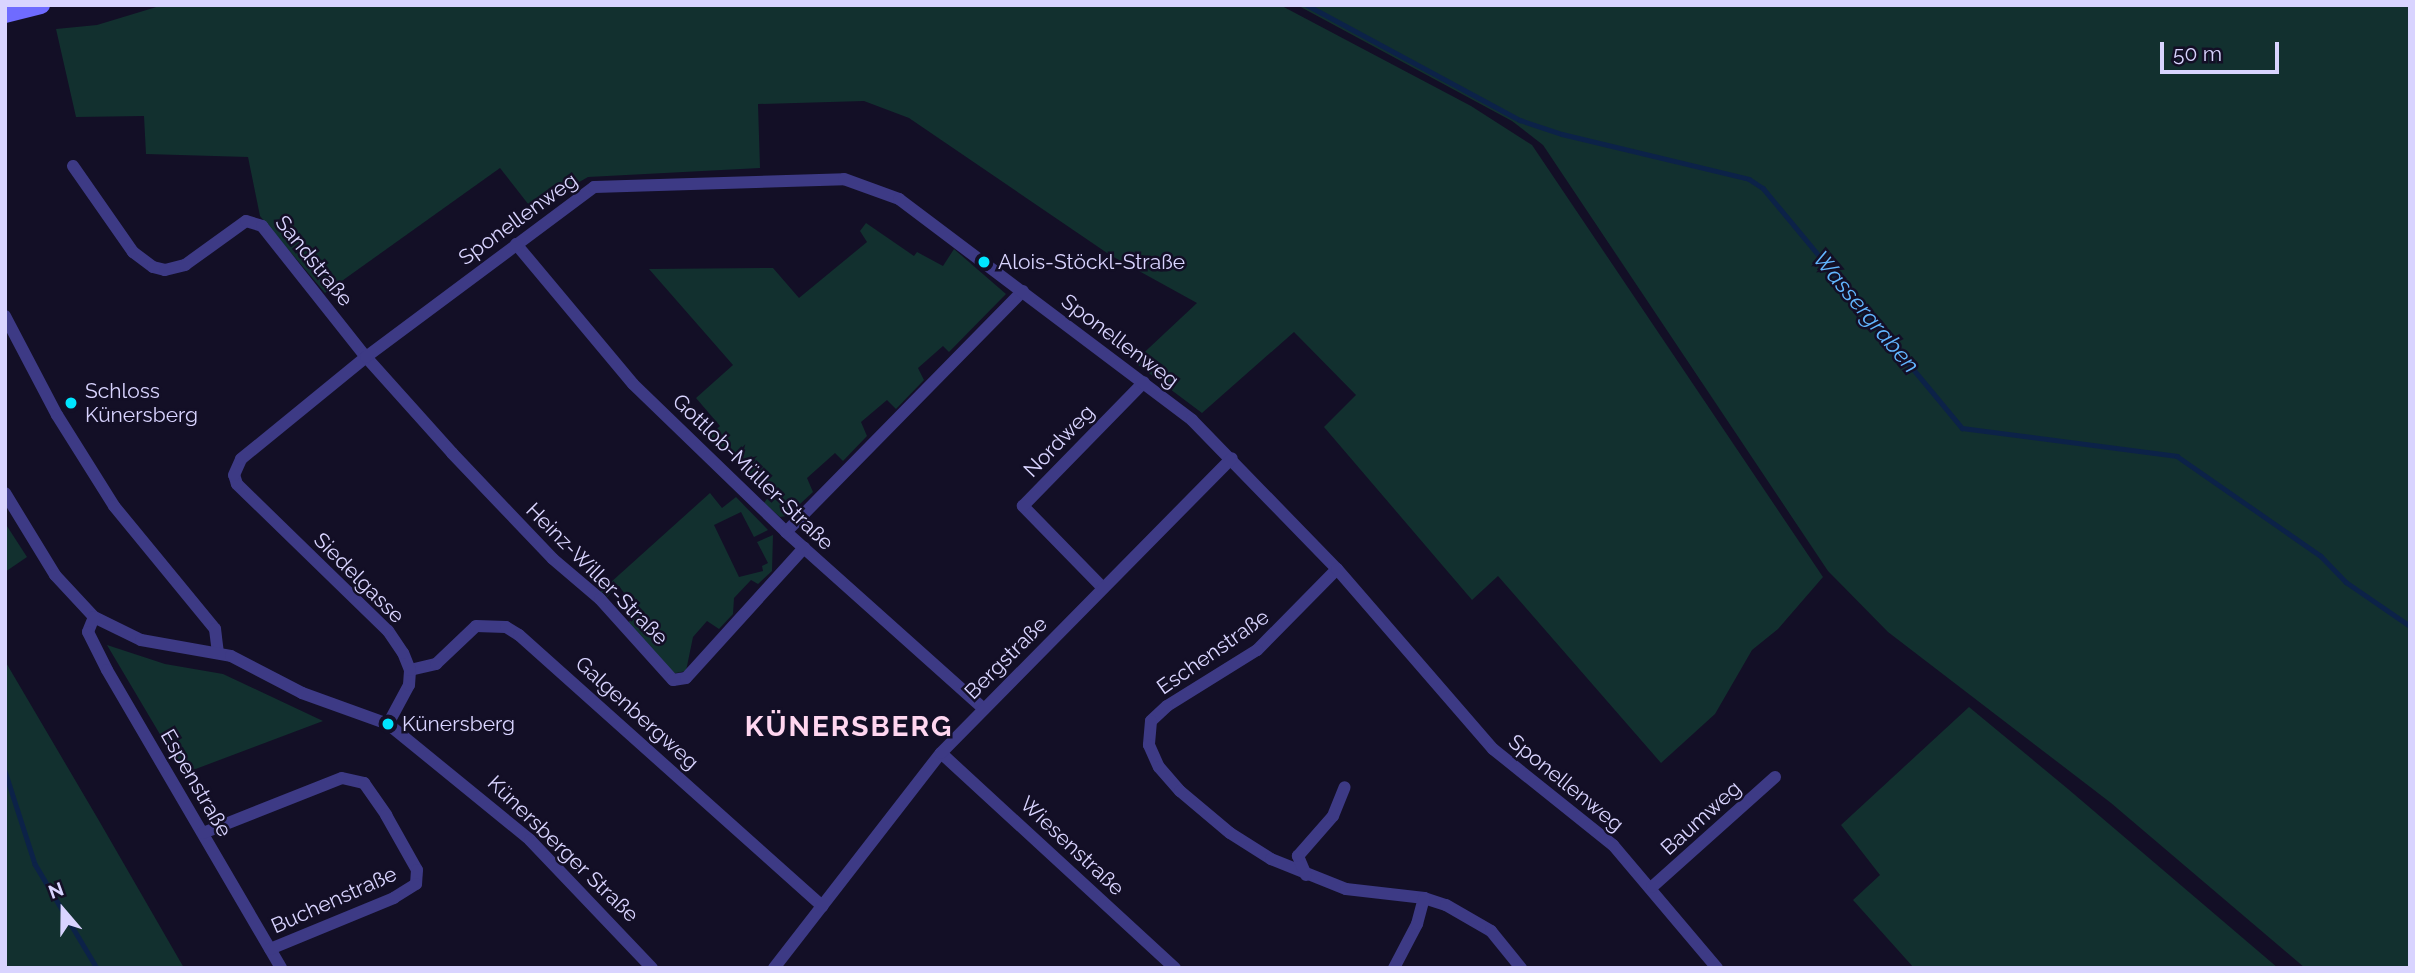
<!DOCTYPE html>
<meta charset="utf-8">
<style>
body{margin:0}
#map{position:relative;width:2415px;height:973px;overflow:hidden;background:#130f26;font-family:Raleway,sans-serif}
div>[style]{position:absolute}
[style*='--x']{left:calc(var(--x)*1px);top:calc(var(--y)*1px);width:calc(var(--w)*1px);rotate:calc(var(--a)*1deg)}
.green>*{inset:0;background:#12302f}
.stream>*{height:4.5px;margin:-2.25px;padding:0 2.25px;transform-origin:2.25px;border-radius:2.25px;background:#0c2248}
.street>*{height:12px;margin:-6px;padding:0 6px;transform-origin:6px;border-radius:6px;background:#3d3a85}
.secondary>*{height:18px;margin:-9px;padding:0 9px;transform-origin:9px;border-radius:9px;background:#6f6bff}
.dots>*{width:19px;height:19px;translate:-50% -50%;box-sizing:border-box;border:4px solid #130f26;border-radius:50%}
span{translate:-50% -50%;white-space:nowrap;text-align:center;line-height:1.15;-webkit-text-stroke:5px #130f26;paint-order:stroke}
.street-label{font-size:21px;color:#d9d4ff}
.poi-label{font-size:21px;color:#d9d4ff}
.left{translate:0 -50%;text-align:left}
.water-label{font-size:23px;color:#62b6ff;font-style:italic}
.district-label{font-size:28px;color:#ffd6f0;font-weight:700;letter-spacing:2px}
.frame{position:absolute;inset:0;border:7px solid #d9d4ff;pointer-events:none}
.north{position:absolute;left:28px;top:875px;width:70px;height:70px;-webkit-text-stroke:5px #130f26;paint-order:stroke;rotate:340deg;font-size:19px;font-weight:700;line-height:28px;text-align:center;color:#d9d4ff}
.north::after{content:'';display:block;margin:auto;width:24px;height:32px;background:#d9d4ff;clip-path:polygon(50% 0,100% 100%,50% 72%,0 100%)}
.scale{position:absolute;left:2160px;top:42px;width:119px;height:32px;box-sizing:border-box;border:4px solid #d9d4ff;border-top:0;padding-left:9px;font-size:21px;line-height:24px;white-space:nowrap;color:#d9d4ff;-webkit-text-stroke:5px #130f26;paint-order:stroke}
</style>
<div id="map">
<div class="green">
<div style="clip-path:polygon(163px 5px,1280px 5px,1471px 106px,1532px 145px,1823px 577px,1778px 629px,1752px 650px,1715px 714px,1661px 763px,1498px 576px,1472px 600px,1324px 427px,1356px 395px,1294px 332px,1202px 413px,1134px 362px,1197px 303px,1110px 255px,909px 118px,864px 101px,758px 104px,760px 168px,588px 177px,532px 209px,500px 168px,325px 293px,260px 216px,248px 157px,146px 154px,144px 116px,76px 117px,56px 29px,97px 25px)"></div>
<div style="clip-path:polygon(1297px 5px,2410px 5px,2410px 968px,2305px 968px,2111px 803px,1888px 632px,1828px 571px,1543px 145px,1512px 121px)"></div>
<div style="clip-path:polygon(866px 223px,914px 256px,917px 252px,943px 266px,954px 249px,1006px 294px,949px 352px,943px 346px,918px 368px,924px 380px,896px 409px,887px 400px,861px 422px,867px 436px,843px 461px,835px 453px,807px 478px,813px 492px,787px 516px,780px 517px,764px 503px,771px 493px,709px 436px,720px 426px,696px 398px,733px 365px,649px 269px,773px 268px,799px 298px,867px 242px,860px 231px)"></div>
<div style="clip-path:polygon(710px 493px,722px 508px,736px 497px,768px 530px,754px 537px,741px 512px,714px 525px,739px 577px,763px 571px,762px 566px,768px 563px,757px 542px,773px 535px,772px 571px,758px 584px,751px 580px,734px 598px,733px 614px,719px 629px,707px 621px,693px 637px,686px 671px,671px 674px,628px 623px,637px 611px,619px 586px,606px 598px,600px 592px)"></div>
<div style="clip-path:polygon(5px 523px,27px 557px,5px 572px)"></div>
<div style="clip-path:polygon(107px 645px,165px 664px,223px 674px,323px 721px,193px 770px,188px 762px,177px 763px)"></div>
<div style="clip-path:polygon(5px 661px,98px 819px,184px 968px,5px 966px)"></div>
<div style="clip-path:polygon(1969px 707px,2068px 789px,2278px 968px,1914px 968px,1853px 900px,1880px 875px,1841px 825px)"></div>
</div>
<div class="stream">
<div style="--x:1307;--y:5;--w:242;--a:28.4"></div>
<div style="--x:1520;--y:120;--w:44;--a:18.4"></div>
<div style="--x:1562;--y:134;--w:192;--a:13.5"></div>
<div style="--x:1749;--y:179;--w:17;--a:33"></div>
<div style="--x:1763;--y:188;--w:312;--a:50.3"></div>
<div style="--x:1962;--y:428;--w:217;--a:7.4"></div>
<div style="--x:2177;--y:456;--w:175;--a:34.8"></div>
<div style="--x:2321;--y:556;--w:36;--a:46"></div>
<div style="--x:2346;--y:582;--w:78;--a:34.5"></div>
<div style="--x:5;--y:771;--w:98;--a:72.1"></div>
<div style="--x:35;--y:864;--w:121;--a:59.2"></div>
</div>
<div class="street">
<div style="--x:73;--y:166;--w:105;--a:55.1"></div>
<div style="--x:133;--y:252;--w:25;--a:37"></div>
<div style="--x:153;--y:267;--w:12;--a:14"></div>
<div style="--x:165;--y:270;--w:21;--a:-14"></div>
<div style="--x:185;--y:265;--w:75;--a:-35.8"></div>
<div style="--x:246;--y:221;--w:17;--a:17"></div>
<div style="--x:262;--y:226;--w:167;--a:51.6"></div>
<div style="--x:366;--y:357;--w:129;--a:48.1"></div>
<div style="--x:452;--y:453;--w:146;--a:46.4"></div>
<div style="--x:553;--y:559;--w:62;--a:40.4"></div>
<div style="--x:600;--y:599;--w:109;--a:48"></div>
<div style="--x:673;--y:680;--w:13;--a:-9"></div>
<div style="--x:686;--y:678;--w:176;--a:-47.8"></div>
<div style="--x:516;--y:244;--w:182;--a:50.1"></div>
<div style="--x:633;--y:384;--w:213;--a:44"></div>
<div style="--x:786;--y:532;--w:264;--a:41.8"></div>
<div style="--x:5;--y:316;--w:112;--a:62.3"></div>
<div style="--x:57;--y:415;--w:107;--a:57.9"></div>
<div style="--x:114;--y:506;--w:159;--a:50.6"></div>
<div style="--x:215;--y:629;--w:24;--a:83"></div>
<div style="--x:5;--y:493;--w:96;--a:58.6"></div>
<div style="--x:55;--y:575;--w:57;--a:47.1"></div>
<div style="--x:94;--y:617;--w:52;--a:26.1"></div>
<div style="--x:141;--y:640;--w:91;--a:10.1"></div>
<div style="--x:231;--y:656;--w:80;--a:27.5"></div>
<div style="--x:302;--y:693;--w:91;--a:19.8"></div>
<div style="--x:388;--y:724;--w:183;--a:39.2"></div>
<div style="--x:530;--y:840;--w:177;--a:46.4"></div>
<div style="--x:786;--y:532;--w:338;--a:-45.5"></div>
<div style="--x:1337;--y:569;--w:114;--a:134.6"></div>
<div style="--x:1257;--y:650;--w:106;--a:148.1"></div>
<div style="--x:1167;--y:706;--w:22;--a:137"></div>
<div style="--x:1151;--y:721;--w:24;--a:95"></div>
<div style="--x:1149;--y:745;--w:24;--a:66"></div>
<div style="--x:1159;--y:767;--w:32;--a:49"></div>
<div style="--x:1180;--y:791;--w:65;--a:40"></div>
<div style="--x:1230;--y:833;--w:49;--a:32.4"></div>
<div style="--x:1271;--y:859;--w:81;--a:21.8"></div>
<div style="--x:1346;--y:889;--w:79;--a:6.6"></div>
<div style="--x:1424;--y:898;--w:23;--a:18"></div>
<div style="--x:1446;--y:905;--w:52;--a:30"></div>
<div style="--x:1491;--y:931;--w:48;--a:51"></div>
<div style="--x:1103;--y:588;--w:115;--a:-134.3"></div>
<div style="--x:1023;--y:506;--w:173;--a:-45.7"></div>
<div style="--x:94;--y:617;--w:16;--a:112"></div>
<div style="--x:88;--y:632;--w:42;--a:63.4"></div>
<div style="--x:107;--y:670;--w:345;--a:59.7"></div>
<div style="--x:410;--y:670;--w:27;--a:-13"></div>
<div style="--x:436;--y:664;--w:55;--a:-43.5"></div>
<div style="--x:476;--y:626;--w:30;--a:2"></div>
<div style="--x:506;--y:627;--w:15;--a:32"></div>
<div style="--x:519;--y:635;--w:407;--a:41.8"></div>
<div style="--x:388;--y:724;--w:44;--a:-61.7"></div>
<div style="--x:409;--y:685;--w:15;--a:-86"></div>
<div style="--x:410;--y:670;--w:18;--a:-112"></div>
<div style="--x:403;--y:653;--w:27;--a:-124"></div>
<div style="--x:388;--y:631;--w:211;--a:-135.8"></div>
<div style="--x:237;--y:484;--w:9;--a:-108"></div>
<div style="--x:234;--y:475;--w:17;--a:-66"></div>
<div style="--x:241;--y:459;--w:161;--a:-39.2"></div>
<div style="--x:366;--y:357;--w:284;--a:-36.7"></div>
<div style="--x:594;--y:187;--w:250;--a:-1.8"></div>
<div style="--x:844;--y:179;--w:59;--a:20"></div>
<div style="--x:899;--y:199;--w:367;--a:37"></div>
<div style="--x:1192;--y:420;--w:208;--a:45.8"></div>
<div style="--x:1337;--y:569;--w:238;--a:49.1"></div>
<div style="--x:1493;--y:749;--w:154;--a:38.7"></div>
<div style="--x:1613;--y:845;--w:161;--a:49.8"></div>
<div style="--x:941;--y:753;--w:318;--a:42.6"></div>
<div style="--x:203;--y:833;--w:149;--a:-21.6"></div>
<div style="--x:342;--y:778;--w:23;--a:13"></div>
<div style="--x:364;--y:783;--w:39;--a:55"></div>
<div style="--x:386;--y:815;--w:63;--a:60.6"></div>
<div style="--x:417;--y:870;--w:14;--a:94"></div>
<div style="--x:416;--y:884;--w:26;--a:148"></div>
<div style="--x:394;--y:898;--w:134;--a:157.6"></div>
<div style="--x:1306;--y:875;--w:21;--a:-113"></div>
<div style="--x:1298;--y:856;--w:53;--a:-48.8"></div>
<div style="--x:1333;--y:816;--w:31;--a:-68"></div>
<div style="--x:1652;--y:887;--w:165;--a:-41.8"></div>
<div style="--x:774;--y:968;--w:272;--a:-52.2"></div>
<div style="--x:941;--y:753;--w:414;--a:-45.4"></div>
<div style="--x:1394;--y:968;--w:50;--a:-62.4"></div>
<div style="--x:1417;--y:924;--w:27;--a:-75"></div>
</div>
<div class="secondary">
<div style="--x:5;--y:14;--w:37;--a:-14"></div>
</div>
<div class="dots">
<div style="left:984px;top:262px;background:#00e5ff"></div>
<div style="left:71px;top:403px;background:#00e5ff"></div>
<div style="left:388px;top:724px;background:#00e5ff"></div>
</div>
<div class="street-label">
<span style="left:518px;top:219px;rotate:-36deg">Sponellenweg</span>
<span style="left:314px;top:261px;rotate:51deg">Sandstraße</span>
<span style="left:1120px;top:341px;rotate:37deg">Sponellenweg</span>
<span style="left:1059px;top:441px;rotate:-46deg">Nordweg</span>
<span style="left:753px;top:472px;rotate:44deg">Gottlob-Müller-Straße</span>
<span style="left:597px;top:574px;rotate:45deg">Heinz-Willer-Straße</span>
<span style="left:359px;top:578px;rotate:45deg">Siedelgasse</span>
<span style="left:1213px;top:652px;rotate:-35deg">Eschenstraße</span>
<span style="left:1006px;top:658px;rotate:-45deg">Bergstraße</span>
<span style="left:637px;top:713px;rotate:42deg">Galgenbergweg</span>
<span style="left:196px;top:783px;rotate:60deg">Espenstraße</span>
<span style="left:1566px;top:783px;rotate:39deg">Sponellenweg</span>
<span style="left:1701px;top:818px;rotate:-42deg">Baumweg</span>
<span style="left:1072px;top:846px;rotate:43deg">Wiesenstraße</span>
<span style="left:563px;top:849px;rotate:44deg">Künersberger Straße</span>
<span style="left:334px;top:900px;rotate:-24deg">Buchenstraße</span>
</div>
<div class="poi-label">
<span class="left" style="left:998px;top:262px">Alois-Stöckl-Straße</span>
<span class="left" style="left:85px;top:403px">Schloss<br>Künersberg</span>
<span class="left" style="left:402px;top:724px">Künersberg</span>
</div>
<div class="water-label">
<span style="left:1866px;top:312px;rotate:50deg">Wassergraben</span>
</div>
<div class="district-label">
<span style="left:849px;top:727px">KÜNERSBERG</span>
</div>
<div class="frame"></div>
<div class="north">N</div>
<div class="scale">50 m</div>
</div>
